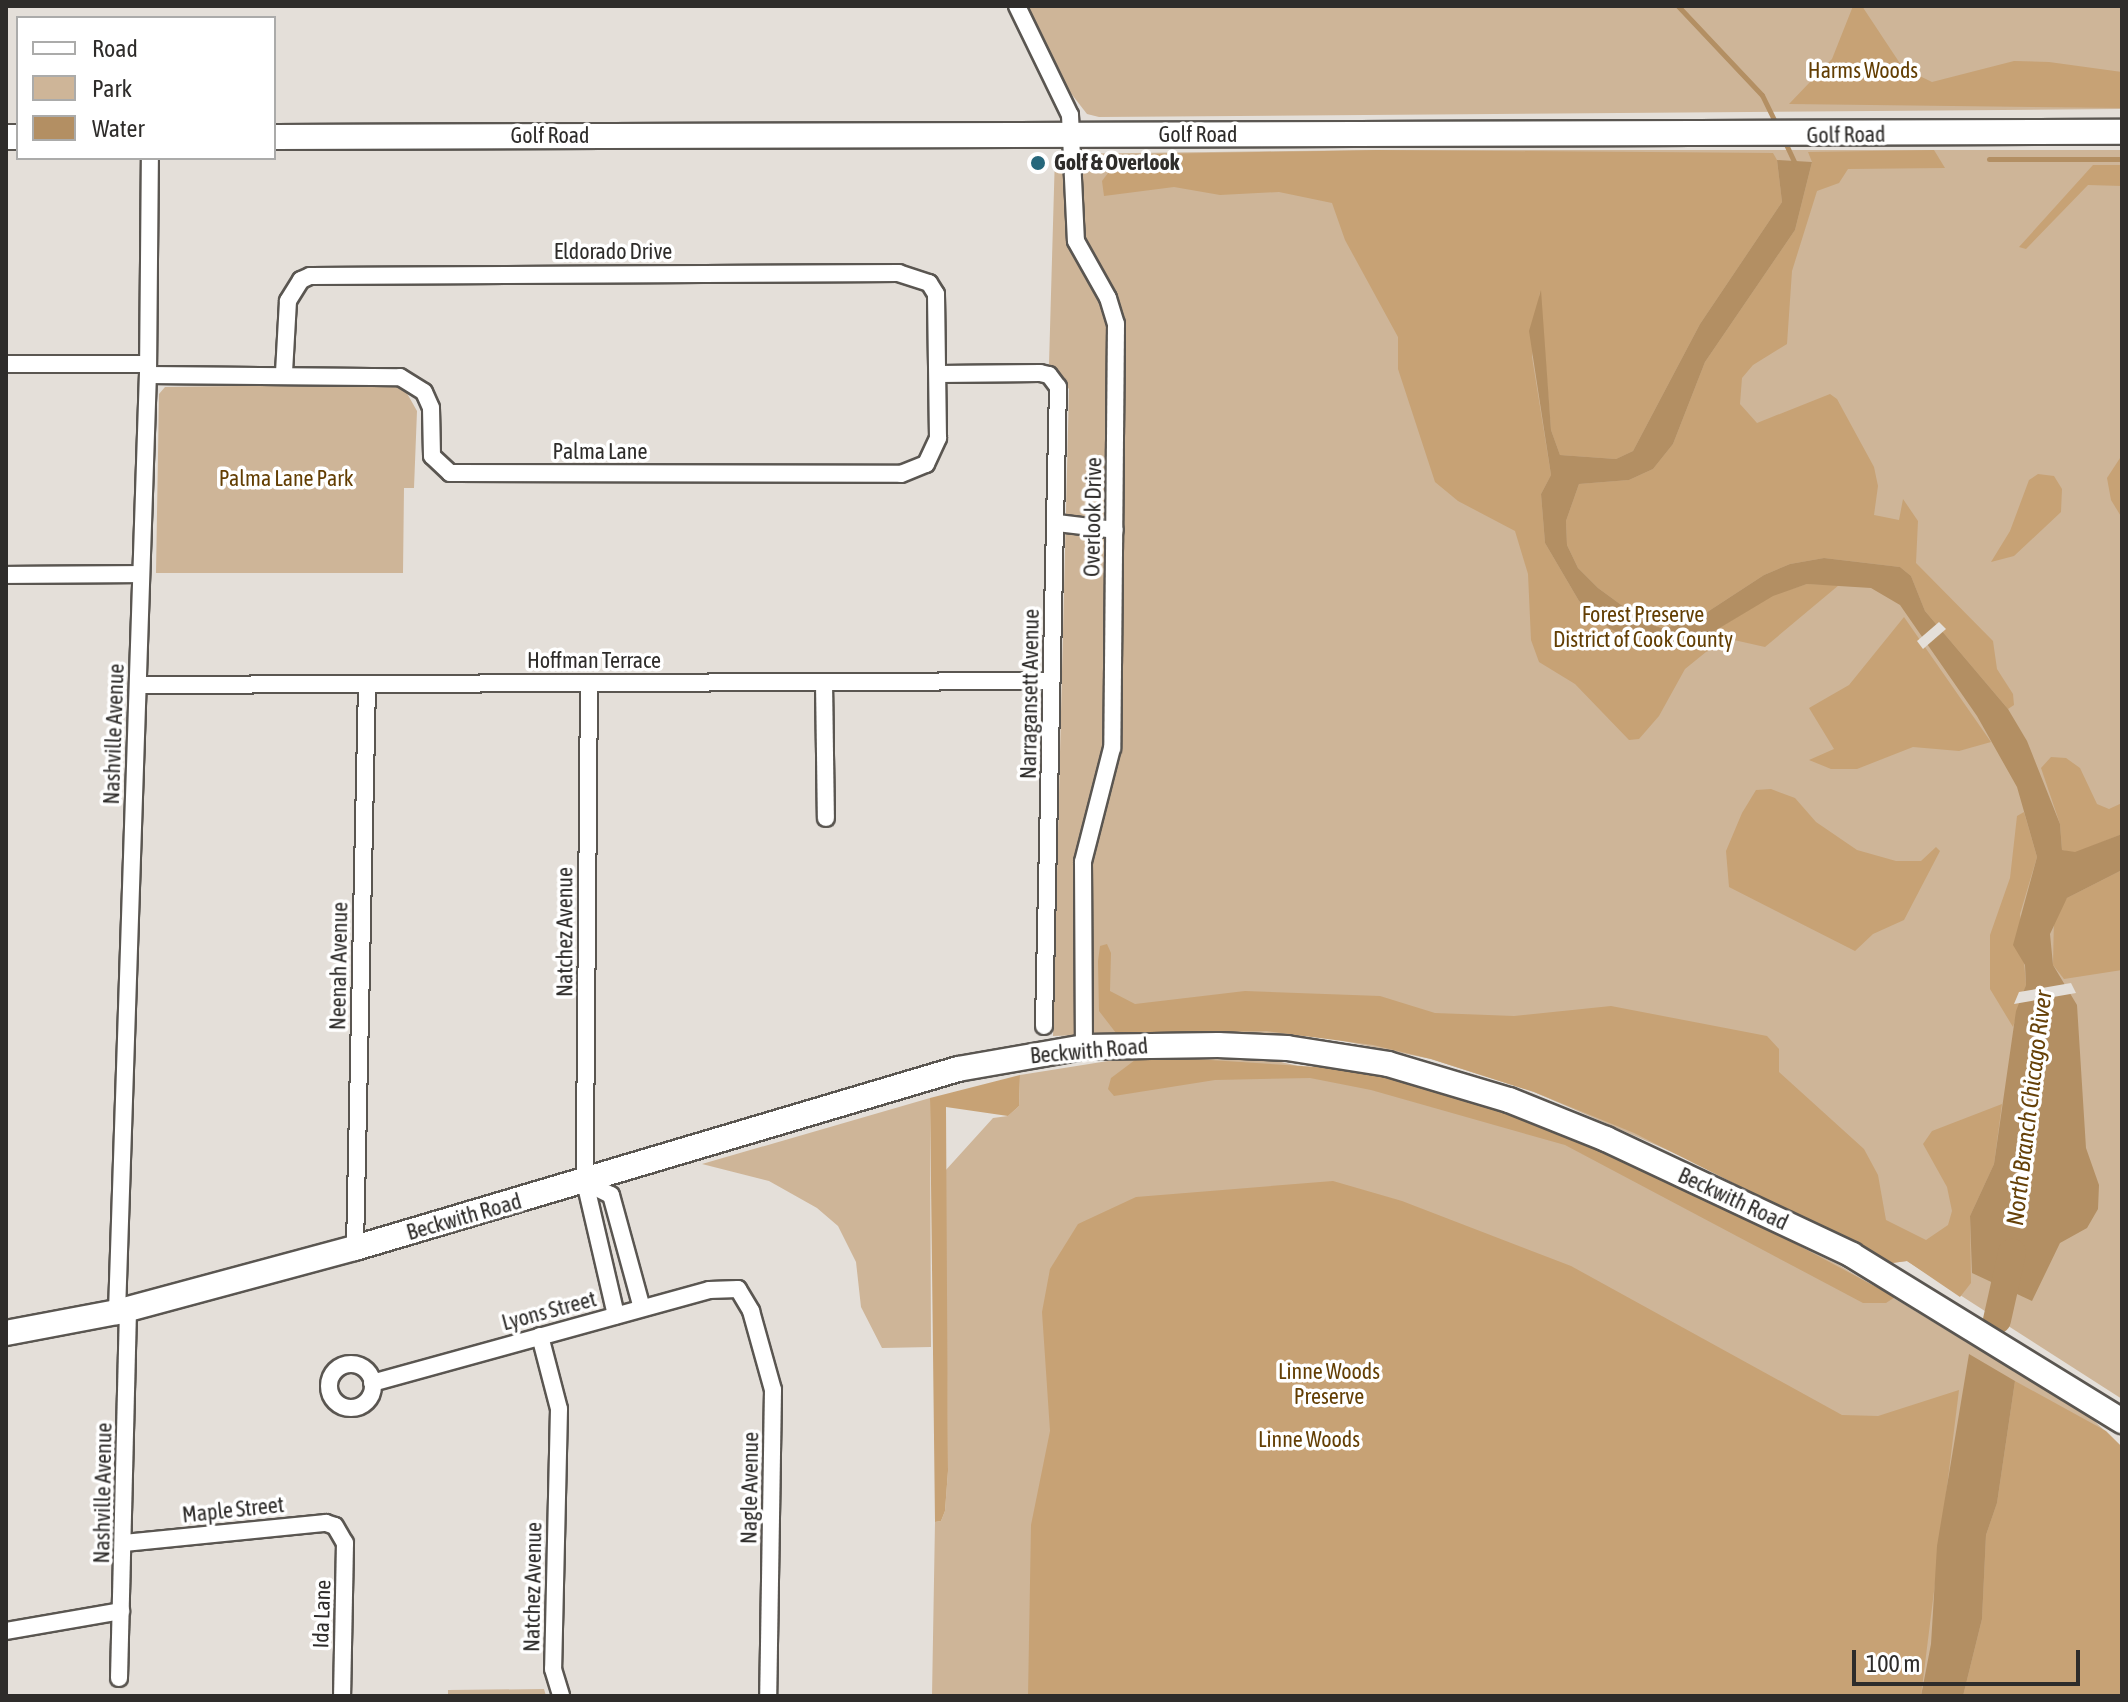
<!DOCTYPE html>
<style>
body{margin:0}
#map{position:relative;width:2128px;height:1702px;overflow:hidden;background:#e4dfd9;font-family:"Asap Condensed",sans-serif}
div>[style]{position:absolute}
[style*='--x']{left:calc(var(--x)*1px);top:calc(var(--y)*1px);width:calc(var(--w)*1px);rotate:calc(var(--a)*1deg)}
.green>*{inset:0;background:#ceb598}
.forest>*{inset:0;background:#c7a275}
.water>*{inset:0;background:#b38f63}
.pier>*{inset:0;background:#e4dfd9}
.stream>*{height:5px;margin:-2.5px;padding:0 2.5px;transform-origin:2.5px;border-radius:2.5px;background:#b38f63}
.river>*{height:28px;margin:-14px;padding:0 14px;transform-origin:14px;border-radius:14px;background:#b38f63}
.roads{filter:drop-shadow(2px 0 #5a5651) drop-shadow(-2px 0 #5a5651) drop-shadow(0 2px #5a5651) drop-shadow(0 -2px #5a5651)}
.street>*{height:16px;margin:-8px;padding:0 8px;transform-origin:8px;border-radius:8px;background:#fff}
.street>.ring{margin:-8px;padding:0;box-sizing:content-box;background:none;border:16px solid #fff;border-radius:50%}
.secondary>*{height:24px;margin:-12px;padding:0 12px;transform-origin:12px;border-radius:12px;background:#fff}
.dots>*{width:22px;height:22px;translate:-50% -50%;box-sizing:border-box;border:4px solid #fff;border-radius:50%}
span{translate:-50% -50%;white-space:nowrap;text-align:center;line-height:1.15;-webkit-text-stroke:7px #fff;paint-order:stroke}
.park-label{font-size:22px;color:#633e03}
.street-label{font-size:22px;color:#2e2c2a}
.poi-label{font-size:22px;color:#2e2c2a;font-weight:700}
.left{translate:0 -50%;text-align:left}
.water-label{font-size:24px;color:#664108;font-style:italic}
.frame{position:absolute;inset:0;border:8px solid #2e2c2a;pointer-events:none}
.legend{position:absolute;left:16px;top:16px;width:260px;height:144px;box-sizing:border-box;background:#fff;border:2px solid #ababaa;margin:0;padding:10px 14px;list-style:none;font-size:24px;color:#2e2c2a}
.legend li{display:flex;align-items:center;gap:16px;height:40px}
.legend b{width:40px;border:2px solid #ababaa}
.scale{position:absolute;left:1852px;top:1650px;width:228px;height:36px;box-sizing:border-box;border:4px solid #2e2c2a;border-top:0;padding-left:10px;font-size:24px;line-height:28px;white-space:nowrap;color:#2e2c2a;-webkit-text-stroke:6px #fff;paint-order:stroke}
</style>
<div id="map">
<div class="green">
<div style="clip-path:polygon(1028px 6px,2122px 6px,2122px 109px,1099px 117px,1087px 114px,1066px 87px)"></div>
<div style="clip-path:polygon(1377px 150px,2122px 150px,2122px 1399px,1907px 1261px,1892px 1263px,1695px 1162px,1534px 1092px,1431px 1059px,1324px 1037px,1205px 1031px,1053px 1036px,1069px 389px,1049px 364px,1055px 154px)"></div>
<div style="clip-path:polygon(381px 384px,404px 388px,417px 411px,414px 488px,404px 488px,403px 573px,156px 573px,159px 394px,165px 387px)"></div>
<div style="clip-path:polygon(1179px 1058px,1277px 1061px,1548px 1126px,1839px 1265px,2089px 1416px,2122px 1447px,2122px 1696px,932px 1696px,935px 1522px,941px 1521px,945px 1511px,948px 1471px,945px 1171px,993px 1118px,1008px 1116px,1019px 1106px,1020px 1075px,1108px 1061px)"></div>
<div style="clip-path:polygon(930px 1098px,931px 1347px,882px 1348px,861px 1307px,856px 1262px,838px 1226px,817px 1208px,769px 1181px,702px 1164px)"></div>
<div style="clip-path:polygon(544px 1689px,546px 1696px,448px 1696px,448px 1690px)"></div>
</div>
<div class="forest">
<div style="clip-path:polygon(1853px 6px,1862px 6px,1903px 68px,1932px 82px,2014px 61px,2049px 62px,2122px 72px,2122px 108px,1789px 104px,1832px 59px)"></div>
<div style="clip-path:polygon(1377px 150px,1773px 153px,1777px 160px,1782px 202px,1700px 324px,1633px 451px,1616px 459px,1560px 455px,1551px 430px,1540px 292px,1532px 357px,1551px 475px,1541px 494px,1545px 543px,1579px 601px,1609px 628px,1693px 644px,1773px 595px,1807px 584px,1839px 585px,1765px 647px,1734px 640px,1706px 652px,1685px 669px,1659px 716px,1639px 739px,1629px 740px,1575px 684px,1539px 662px,1531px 640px,1528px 574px,1515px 531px,1458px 501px,1435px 482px,1398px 369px,1398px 337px,1345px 240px,1332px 203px,1279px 192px,1220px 195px,1174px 187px,1104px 196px,1102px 181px,1114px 165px,1152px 154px)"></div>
<div style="clip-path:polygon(1934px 150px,1945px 168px,1848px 169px,1839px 183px,1817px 191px,1792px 271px,1787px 344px,1753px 365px,1742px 378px,1740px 404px,1757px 423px,1830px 394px,1837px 399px,1874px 467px,1878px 486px,1874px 515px,1899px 520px,1903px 499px,1918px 521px,1916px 563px,1993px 641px,1997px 669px,2013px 694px,2014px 705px,2008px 709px,1925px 611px,1911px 576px,1900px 567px,1824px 558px,1790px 564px,1764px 575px,1692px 622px,1662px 628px,1646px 623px,1598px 588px,1578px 568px,1567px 545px,1566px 521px,1579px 484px,1629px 480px,1653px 469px,1673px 444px,1705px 362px,1795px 230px,1812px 162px,1808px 152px)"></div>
<div style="clip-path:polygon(2093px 165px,2122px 165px,2122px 186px,2088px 185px,2026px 249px,2019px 247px)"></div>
<div style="clip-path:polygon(2122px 455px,2122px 518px,2111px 500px,2107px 478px)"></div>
<div style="clip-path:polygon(2038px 474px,2054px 476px,2062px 489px,2061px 512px,2014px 556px,1991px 562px,2010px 531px,2029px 480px)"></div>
<div style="clip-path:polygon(1904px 617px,1991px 742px,1959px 751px,1913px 747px,1857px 769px,1831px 769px,1809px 760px,1834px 749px,1809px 708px,1849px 685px)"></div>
<div style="clip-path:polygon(2051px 757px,2066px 758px,2080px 768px,2097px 804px,2109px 809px,2122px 803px,2122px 834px,2075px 853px,2062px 850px,2060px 824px,2041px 768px)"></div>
<div style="clip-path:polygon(1771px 789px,1795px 798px,1816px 822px,1857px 850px,1896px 861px,1921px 861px,1936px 847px,1940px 851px,1904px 920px,1873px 934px,1855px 951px,1729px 887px,1726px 851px,1742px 813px,1756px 790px)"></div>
<div style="clip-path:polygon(2024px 812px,2037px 857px,2020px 914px,2026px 985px,2013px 1027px,1990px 989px,1990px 935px,2010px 878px,2017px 816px)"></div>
<div style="clip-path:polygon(2122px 870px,2122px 970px,2064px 979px,2053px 965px,2054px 917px,2067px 898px)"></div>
<div style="clip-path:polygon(1107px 944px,1111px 953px,1110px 991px,1135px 1004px,1245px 991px,1380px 996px,1435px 1013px,1514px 1016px,1611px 1006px,1767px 1036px,1779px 1049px,1779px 1072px,1864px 1149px,1878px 1175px,1886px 1220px,1926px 1240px,1948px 1225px,1952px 1211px,1947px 1187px,1923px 1144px,1932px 1131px,2002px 1104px,1994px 1164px,1970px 1216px,1971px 1283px,1960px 1297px,1907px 1261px,1892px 1263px,1634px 1133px,1534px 1092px,1431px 1059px,1373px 1045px,1267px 1031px,1116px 1033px,1099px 1011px,1098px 961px,1100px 946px)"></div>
<div style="clip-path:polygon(1179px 1058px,1348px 1069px,1464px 1095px,1548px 1126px,1717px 1202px,1895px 1297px,1886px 1303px,1863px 1303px,1565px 1145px,1371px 1090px,1310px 1078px,1215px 1080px,1114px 1096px,1108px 1089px,1111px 1078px,1135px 1060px)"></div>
<div style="clip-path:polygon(1020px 1075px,1019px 1106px,1008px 1116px,946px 1107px,948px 1471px,945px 1511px,941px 1521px,935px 1522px,930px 1098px)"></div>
<div style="clip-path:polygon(1333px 1181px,1402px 1201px,1571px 1266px,1842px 1415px,1878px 1416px,1959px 1390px,1921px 1696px,1028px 1696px,1031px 1525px,1050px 1431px,1042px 1312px,1050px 1269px,1078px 1224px,1136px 1197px)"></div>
<div style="clip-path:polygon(2015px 1381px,2106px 1431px,2122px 1447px,2122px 1696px,1963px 1696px,1982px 1619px,1986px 1535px,1997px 1503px)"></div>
</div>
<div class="water">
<div style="clip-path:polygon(1777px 160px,1812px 162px,1795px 230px,1705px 362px,1673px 444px,1653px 469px,1629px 480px,1579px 484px,1566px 521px,1567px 545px,1578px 568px,1598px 588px,1646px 623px,1662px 628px,1692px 622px,1764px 575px,1790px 564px,1824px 558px,1900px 567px,1911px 576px,1925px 611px,2008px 709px,2027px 741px,2060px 824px,2062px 850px,2075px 852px,2122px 834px,2122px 870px,2067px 898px,2050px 934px,2053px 965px,2077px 1005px,2086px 1148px,2099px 1185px,2098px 1209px,2087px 1228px,2060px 1243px,2032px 1301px,1972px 1273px,1970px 1216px,1994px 1164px,2016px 1011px,2026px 985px,2025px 965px,2013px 945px,2037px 857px,2017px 787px,1977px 716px,1900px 605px,1871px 588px,1807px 584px,1773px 596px,1693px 644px,1667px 648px,1636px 642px,1609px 628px,1579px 601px,1545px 543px,1541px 494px,1551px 475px,1529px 331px,1541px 290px,1551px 430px,1560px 455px,1616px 459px,1633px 451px,1700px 324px,1782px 202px)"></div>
<div style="clip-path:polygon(1969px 1354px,2015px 1381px,1997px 1503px,1986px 1535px,1982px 1619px,1963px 1696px,1921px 1696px,1931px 1644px,1937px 1546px)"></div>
</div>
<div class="pier">
<div style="clip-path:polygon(1939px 622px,1946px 629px,1923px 649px,1917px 641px)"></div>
<div style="clip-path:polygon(2071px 983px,2076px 993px,2014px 1004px,2019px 992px)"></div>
</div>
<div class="stream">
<div style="--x:1678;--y:6;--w:122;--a:46.7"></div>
<div style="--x:1762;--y:95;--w:32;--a:64"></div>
<div style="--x:1784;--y:140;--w:26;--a:65"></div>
<div style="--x:1989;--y:159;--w:133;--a:0"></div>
</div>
<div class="river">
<div style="--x:1997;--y:1320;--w:69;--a:-77.4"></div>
</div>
<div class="roads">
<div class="street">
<div style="--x:1017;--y:6;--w:121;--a:64.1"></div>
<div style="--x:1070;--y:115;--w:126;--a:87.3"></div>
<div style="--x:1076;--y:241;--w:65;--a:60.7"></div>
<div style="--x:1108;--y:298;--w:27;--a:73"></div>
<div style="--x:1116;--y:324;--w:424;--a:90.5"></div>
<div style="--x:1112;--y:748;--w:118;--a:104.3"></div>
<div style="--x:1083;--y:862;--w:185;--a:89.7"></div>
<div style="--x:6;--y:364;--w:142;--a:0"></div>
<div style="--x:939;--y:374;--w:101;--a:-0.6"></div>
<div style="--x:1040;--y:373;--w:9;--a:13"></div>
<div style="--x:1049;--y:375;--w:15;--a:53"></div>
<div style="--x:1058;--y:387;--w:639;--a:91.26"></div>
<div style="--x:148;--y:375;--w:252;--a:0.5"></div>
<div style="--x:400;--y:377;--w:28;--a:32"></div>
<div style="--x:424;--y:392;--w:17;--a:66"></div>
<div style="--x:431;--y:408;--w:48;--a:88.8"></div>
<div style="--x:432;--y:456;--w:25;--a:43"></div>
<div style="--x:450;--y:473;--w:451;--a:0.1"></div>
<div style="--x:901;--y:474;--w:27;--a:-22"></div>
<div style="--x:926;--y:464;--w:29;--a:-65"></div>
<div style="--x:938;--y:438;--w:144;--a:-90.8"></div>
<div style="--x:936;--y:294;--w:13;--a:-122"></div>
<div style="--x:929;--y:283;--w:32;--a:-162"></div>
<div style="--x:899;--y:273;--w:589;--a:179.71"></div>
<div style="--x:310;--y:276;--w:10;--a:156"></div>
<div style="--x:301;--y:280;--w:25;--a:122"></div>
<div style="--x:288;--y:301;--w:72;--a:93.2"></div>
<div style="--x:1057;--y:523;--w:58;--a:6.9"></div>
<div style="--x:6;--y:575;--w:135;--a:-0.4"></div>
<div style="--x:824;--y:682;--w:136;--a:89.2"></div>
<div style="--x:589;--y:683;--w:499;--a:90.5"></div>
<div style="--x:585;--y:1182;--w:137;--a:76.9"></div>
<div style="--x:138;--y:685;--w:912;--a:-0.25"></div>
<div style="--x:585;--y:1182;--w:29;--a:27"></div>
<div style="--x:611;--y:1195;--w:117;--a:74.7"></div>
<div style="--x:355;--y:1248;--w:564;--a:-88.78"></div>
<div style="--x:117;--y:1312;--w:938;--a:-88.11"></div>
<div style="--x:148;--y:375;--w:217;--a:-89.5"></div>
<div style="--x:540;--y:1336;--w:75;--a:75.4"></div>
<div style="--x:559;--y:1409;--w:260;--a:91.3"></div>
<div style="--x:553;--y:1669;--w:28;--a:73"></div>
<div class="ring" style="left:329px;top:1364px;width:28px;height:28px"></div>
<div style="--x:372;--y:1383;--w:350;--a:-15.4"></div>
<div style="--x:709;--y:1290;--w:29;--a:-2"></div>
<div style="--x:738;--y:1289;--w:26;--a:59"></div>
<div style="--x:751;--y:1311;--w:82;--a:74.4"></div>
<div style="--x:773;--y:1390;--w:306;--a:90.9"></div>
<div style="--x:124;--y:1543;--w:203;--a:-5.7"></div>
<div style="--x:326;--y:1523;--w:9;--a:18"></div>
<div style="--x:335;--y:1526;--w:20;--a:60"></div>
<div style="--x:345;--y:1543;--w:153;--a:91.1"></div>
<div style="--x:6;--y:1631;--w:117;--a:-9.9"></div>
<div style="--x:119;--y:1678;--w:369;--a:-88.6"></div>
</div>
<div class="secondary">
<div style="--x:6;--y:137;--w:12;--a:0"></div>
<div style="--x:274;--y:137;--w:1848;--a:-0.16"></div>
<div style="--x:6;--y:1333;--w:113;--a:-10.7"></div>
<div style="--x:117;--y:1312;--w:246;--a:-15.1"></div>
<div style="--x:355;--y:1248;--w:629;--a:-16.53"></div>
<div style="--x:958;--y:1069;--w:128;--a:-9.9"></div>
<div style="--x:1084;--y:1047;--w:134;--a:-0.9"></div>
<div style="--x:1218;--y:1045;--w:69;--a:2.5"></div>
<div style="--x:1287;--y:1048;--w:102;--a:9"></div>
<div style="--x:1388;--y:1064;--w:126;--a:16.6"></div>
<div style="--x:1509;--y:1100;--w:105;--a:21.9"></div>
<div style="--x:1606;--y:1139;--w:272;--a:25.2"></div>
<div style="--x:1852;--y:1255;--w:317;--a:31.6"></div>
</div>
</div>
<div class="dots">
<div style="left:1038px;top:163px;background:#26677b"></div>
</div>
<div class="park-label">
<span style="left:1863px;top:71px">Harms Woods</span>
<span style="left:286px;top:479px">Palma Lane Park</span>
<span style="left:1643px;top:627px">Forest Preserve<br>District of Cook County</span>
<span style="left:1329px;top:1384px">Linne Woods<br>Preserve</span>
<span style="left:1309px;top:1440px">Linne Woods</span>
</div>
<div class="street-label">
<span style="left:1198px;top:135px">Golf Road</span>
<span style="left:1846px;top:135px;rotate:-1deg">Golf Road</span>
<span style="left:550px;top:136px">Golf Road</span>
<span style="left:613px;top:252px">Eldorado Drive</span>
<span style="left:600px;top:452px">Palma Lane</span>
<span style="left:1093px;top:517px;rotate:-89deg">Overlook Drive</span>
<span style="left:594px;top:661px">Hoffman Terrace</span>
<span style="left:1030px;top:694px;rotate:-89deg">Narragansett Avenue</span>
<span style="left:114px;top:734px;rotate:-88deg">Nashville Avenue</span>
<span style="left:565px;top:932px;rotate:-90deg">Natchez Avenue</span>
<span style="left:339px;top:966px;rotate:-89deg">Neenah Avenue</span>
<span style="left:1089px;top:1051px;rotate:-5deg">Beckwith Road</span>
<span style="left:1733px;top:1199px;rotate:25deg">Beckwith Road</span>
<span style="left:464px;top:1217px;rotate:-16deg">Beckwith Road</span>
<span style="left:549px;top:1311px;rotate:-15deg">Lyons Street</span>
<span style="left:750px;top:1488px;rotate:-89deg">Nagle Avenue</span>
<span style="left:103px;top:1493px;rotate:-89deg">Nashville Avenue</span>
<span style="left:233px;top:1510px;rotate:-6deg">Maple Street</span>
<span style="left:533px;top:1587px;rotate:-89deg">Natchez Avenue</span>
<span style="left:322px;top:1614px;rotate:-88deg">Ida Lane</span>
</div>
<div class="poi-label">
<span class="left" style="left:1054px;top:163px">Golf &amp; Overlook</span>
</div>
<div class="water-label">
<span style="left:2029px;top:1108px;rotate:-83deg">North Branch Chicago River</span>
</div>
<div class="frame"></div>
<ul class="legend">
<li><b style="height:10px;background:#fff"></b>Road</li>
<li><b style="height:22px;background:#ceb598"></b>Park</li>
<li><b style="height:22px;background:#b38f63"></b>Water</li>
</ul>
<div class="scale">100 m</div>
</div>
